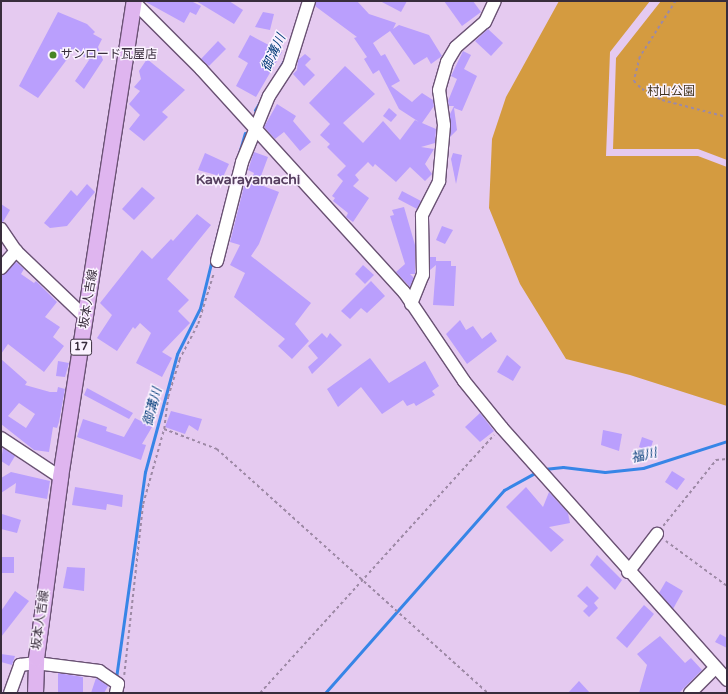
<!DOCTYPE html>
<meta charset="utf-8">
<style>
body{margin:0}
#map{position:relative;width:728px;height:694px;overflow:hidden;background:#e5caf0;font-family:"Varela Round","Noto Sans JP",sans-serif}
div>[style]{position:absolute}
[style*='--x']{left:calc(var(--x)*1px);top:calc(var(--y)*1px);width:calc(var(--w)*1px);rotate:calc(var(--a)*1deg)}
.green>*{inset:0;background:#d49b40}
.stream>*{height:3px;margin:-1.5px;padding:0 1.5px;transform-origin:1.5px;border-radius:1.5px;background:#3785e7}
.building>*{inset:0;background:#ba9ffd}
.path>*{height:1.5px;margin-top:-0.75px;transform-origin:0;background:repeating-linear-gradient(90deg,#9d89a5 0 3px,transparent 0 6px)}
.roads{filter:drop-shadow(1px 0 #6a5274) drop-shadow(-1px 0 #6a5274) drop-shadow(0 1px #6a5274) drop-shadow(0 -1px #6a5274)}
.minor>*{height:12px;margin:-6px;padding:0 6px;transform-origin:6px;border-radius:6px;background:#fff}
.major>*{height:15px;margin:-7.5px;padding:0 7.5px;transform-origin:7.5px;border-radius:7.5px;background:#dfb5ef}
.dots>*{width:11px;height:11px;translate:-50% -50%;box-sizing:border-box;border:2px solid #fbf3ff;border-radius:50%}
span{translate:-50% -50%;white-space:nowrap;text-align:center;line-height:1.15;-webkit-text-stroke:3px #fbf3ff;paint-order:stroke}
.shield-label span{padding:1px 3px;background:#fbf3ff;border:1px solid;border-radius:3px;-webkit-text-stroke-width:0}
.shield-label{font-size:11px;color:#382d3c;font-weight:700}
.poi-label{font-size:12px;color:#382d3c}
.left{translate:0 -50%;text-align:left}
.park-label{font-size:12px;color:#40311c}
.street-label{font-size:12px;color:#382d3c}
.water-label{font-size:13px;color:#063d7b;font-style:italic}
.quarter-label{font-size:14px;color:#563f60;font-weight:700}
.frame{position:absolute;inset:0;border:2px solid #382d3c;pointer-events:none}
</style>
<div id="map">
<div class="green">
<div style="clip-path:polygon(559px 1px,650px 1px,610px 52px,606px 156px,698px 156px,727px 167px,727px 406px,630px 375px,566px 359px,520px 284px,489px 208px,492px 139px,506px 97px)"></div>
<div style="clip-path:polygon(661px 1px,727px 1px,727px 160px,698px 149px,613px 149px,616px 58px)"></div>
</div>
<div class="stream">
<div style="--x:271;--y:83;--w:32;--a:-60"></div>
<div style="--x:255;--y:110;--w:12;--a:-59"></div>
<div style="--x:238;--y:157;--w:25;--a:-74"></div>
<div style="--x:214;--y:248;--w:63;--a:-75.3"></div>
<div style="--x:544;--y:469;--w:19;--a:-6"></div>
<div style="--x:563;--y:467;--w:42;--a:6.8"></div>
<div style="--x:605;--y:472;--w:38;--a:-6"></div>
<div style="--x:643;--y:468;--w:88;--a:-17.8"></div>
<div style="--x:116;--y:678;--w:208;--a:-82"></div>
<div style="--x:145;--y:472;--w:122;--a:-74.8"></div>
<div style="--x:177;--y:354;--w:51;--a:-63.4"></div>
<div style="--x:200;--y:308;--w:50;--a:-76.2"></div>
<div style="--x:325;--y:693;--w:271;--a:-48.6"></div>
<div style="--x:504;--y:490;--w:38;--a:-29"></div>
</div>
<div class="building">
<div style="clip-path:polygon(144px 1px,191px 1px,201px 6px,196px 15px,190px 12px,184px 23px)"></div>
<div style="clip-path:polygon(196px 1px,229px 1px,243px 10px,234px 24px)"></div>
<div style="clip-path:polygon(316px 1px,357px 1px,369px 14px,396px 23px,393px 29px,399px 25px,429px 35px,442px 56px,431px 64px,427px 57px,414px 65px,390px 31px,373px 43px,381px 56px,385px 54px,400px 81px,391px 86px,412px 102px,422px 93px,433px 100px,434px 106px,422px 123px,436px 129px,435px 143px,421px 147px,434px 149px,425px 164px,432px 174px,425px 181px,410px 167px,396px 182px,375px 164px,373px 167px,368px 162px,355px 175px,359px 180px,353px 186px,369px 198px,353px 222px,346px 217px,348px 213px,333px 201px,335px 198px,332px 196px,343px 181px,337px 175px,346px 166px,327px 147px,330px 144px,320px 135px,330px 124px,309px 103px,345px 66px,375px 94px,343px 123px,363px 143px,383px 121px,400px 140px,415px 120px,419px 122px,399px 109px,379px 70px,373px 74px,364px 59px,367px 57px,354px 38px,357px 37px,315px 6px)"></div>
<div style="clip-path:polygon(380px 1px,407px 1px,401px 12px)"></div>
<div style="clip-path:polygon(444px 1px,473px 1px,481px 12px,462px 26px)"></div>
<div style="clip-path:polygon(58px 12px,87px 24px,95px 32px,93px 34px,102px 39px,98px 47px,103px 60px,84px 89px,75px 81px,89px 60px,74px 50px,38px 98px,19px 86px)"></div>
<div style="clip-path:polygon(263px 12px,274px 14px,270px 30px,255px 27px)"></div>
<div style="clip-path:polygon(488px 29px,503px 43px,491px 56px,475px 41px)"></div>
<div style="clip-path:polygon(250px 35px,282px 52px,256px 97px,236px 86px,248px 63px,238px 57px)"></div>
<div style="clip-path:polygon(218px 41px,226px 49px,209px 66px,201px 59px)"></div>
<div style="clip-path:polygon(463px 51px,471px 55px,464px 69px,477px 76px,462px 111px,454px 108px,457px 130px,450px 137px,450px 114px,454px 106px,449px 106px,448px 101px,457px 79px,451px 76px)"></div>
<div style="clip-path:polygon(305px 54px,311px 59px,305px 65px,315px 75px,304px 86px,293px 74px,297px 70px,298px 60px)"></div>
<div style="clip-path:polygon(147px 59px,185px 90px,162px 112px,168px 117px,144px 141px,129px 129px,140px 115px,129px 104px,140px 91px,134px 87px,141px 79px,139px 71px)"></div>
<div style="clip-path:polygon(277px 104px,296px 116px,293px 121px,311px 142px,300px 151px,284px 132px,275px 139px,264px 127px)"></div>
<div style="clip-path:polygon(389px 108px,397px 115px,391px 122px,383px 116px)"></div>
<div style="clip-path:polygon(254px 152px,268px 157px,258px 184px,279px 192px,259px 244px,251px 256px,311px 303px,295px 324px,309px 341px,292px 359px,278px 346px,285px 339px,234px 297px,245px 273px,230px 265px,240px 245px,230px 242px,244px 186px,249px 188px,254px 173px,248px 170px)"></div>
<div style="clip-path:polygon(205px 153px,229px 164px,223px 177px,198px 170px)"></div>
<div style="clip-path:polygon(453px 153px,462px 155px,456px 184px,451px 159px)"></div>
<div style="clip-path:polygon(87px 184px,95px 192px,67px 226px,50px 228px,44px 223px,71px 190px,77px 196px)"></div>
<div style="clip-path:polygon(142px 187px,155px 198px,134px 220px,122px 209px)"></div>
<div style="clip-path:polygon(402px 191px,421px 201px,417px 209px,398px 199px)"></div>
<div style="clip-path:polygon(1px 204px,10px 210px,3px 222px,1px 222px)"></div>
<div style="clip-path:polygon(404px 207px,415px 245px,415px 274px,410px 274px,414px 278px,410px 287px,396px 272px,405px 264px,390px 216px,394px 215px,392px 210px)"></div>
<div style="clip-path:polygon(197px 214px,211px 225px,167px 279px,189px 300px,178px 311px,190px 323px,162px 352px,172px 358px,162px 377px,136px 363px,151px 333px,140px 323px,135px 329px,133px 327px,117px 351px,97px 338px,112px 315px,100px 303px,142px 250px,152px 259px,171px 239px,173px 241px)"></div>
<div style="clip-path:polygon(442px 226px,453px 230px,445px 244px,436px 240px)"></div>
<div style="clip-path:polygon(430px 257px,436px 257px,436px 261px,451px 261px,451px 266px,456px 266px,454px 306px,433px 305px,436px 265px,430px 270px)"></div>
<div style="clip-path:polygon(16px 262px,24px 269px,21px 274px,34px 283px,36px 281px,57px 302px,45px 317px,60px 327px,53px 337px,64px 346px,44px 372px,8px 344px,1px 354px,1px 275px)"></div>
<div style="clip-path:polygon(363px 265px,374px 275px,365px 284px,355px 274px)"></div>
<div style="clip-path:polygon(371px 281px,385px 296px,367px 313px,361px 308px,350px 319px,341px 311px)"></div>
<div style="clip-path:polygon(460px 320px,466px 330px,473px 326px,482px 339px,491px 332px,497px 341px,467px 364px,446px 334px)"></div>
<div style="clip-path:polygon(322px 333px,327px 338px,330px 333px,342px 345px,312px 374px,308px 367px,318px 358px,308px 346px)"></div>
<div style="clip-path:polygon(507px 355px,521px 367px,513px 381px,497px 372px)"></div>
<div style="clip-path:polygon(370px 358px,389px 383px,425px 361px,439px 386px,432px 391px,435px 395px,416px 406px,414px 403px,407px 406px,403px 400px,382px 414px,361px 387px,338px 407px,327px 389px)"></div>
<div style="clip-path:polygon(evenodd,1px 359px,27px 382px,25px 385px,50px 392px,57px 392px,58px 387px,65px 389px,59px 422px,57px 428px,53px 427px,49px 452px,34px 450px,1px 424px,1px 359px,19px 403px,35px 414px,26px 428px,8px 416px,19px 403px)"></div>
<div style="clip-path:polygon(58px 361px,69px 363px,65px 377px,56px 376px)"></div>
<div style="clip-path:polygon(87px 388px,133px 413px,129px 419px,84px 395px)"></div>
<div style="clip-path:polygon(171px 411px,202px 419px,198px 431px,189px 425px,185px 434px,165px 427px)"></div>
<div style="clip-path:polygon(480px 413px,494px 431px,480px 442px,465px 427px)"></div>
<div style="clip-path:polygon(135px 418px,152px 427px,142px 444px,146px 445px,141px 460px,77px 437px,83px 419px,107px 427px,106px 431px,124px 437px)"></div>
<div style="clip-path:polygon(603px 430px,622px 434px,619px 451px,601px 445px)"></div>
<div style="clip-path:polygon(642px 437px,653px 441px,650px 451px,639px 447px)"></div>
<div style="clip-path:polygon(3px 448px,15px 456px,9px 466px,1px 461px)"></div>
<div style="clip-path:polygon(672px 471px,685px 479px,677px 490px,665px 482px)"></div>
<div style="clip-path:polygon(11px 472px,50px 481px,47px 499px,15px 493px,16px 483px,1px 493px,1px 478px)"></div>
<div style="clip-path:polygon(75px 487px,123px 495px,122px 507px,107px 504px,106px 510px,72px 505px)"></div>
<div style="clip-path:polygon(526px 487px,543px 507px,549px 492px,568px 513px,570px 523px,549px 527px,564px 540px,551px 552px,506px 507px)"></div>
<div style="clip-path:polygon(2px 514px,21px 520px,17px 533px,1px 529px)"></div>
<div style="clip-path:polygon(597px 555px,622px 580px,615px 590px,590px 565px)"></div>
<div style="clip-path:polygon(1px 557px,14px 557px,14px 573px,1px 573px)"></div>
<div style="clip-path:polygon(67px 567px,85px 568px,84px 591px,63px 588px)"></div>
<div style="clip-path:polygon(666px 581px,683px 591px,673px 609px,659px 593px)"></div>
<div style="clip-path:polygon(587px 586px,599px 598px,594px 603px,598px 608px,589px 617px,583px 611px,588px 606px,577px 596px)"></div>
<div style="clip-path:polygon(15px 591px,29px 601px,1px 637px,1px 611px)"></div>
<div style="clip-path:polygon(644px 605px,654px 614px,627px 648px,616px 638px)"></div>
<div style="clip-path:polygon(720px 634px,727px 638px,727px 648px,715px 642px)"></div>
<div style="clip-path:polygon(660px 636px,685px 663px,691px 658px,702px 670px,679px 693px,639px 693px,647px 665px,637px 654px)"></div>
<div style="clip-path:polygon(1px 654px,15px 656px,12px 665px,1px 662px)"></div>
<div style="clip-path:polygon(58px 673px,83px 677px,83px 693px,58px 693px)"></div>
<div style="clip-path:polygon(96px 678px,108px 686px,104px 693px,91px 693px)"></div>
<div style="clip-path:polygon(579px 681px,590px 693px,568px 693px)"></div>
</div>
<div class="path">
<div style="--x:676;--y:1;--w:67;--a:122.7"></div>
<div style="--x:640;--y:57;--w:25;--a:104"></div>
<div style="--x:634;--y:81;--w:11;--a:45"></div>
<div style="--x:642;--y:89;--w:23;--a:29"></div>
<div style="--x:662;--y:100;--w:67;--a:14.7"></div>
<div style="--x:164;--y:429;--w:57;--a:20.7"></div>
<div style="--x:217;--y:449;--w:365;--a:42"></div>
<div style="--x:663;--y:526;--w:85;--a:-51.2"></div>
<div style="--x:716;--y:460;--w:11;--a:-5"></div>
<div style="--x:666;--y:541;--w:76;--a:36.4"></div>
<div style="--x:124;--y:675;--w:172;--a:-83.7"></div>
<div style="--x:143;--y:504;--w:78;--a:-74.4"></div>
<div style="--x:164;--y:429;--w:32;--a:-83"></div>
<div style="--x:168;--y:397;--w:39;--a:-73"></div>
<div style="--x:179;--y:360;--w:41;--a:-62.2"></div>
<div style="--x:198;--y:324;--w:54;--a:-72.9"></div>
<div style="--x:260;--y:693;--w:348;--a:-47.8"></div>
</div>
<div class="roads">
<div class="minor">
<div style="--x:133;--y:1;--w:96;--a:45"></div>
<div style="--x:201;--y:69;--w:302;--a:47.7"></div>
<div style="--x:404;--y:292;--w:107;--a:56"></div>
<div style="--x:464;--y:381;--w:60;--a:51"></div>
<div style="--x:502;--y:428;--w:338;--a:48.2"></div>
<div style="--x:1;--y:229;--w:27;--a:56"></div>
<div style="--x:16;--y:251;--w:97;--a:43.7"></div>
<div style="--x:217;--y:261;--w:102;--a:-75.8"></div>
<div style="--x:242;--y:162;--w:71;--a:-67.8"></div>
<div style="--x:269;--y:96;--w:37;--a:-57"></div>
<div style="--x:289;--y:65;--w:67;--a:-72.6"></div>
<div style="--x:1;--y:268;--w:23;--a:-49"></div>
<div style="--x:411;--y:304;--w:31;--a:-68"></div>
<div style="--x:423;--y:275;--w:60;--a:-91"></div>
<div style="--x:422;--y:215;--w:38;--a:-63"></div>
<div style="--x:439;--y:181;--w:56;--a:-84.9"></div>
<div style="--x:444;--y:125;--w:35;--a:-98"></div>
<div style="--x:439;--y:90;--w:29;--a:-74"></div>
<div style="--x:447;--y:62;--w:17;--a:-59"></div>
<div style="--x:456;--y:47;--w:38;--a:-41"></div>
<div style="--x:485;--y:22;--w:23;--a:-65"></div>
<div style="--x:1;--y:438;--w:71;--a:33.5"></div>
<div style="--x:628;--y:572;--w:48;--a:-52.7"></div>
<div style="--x:10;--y:693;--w:30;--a:-70"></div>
<div style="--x:20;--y:665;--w:16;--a:-7"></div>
<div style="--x:36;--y:663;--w:64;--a:7.2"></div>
<div style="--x:99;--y:671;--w:23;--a:34"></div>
<div style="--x:118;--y:684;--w:9;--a:103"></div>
<div style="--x:690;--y:693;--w:35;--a:-45"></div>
</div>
<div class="major">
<div style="--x:35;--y:693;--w:35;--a:-88"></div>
<div style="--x:36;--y:658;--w:183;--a:-82.4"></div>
<div style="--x:60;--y:477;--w:482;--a:-81.2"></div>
</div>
</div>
<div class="dots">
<div style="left:53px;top:55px;background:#488524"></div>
</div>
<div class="shield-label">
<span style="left:81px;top:347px">17</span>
</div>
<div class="poi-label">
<span class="left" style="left:61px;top:55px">サンロード瓦屋店</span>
</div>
<div class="park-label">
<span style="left:671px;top:92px">村山公園</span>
</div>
<div class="street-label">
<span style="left:89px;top:299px;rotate:-81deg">坂本人吉線</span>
<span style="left:41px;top:620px;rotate:-82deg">坂本人吉線</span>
</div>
<div class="water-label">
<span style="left:274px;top:53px;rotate:-65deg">御溝川</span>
<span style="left:153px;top:407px;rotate:-75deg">御溝川</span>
<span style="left:644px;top:456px;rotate:-13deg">福川</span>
</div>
<div class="quarter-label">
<span style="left:248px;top:180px">Kawarayamachi</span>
</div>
<div class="frame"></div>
</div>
